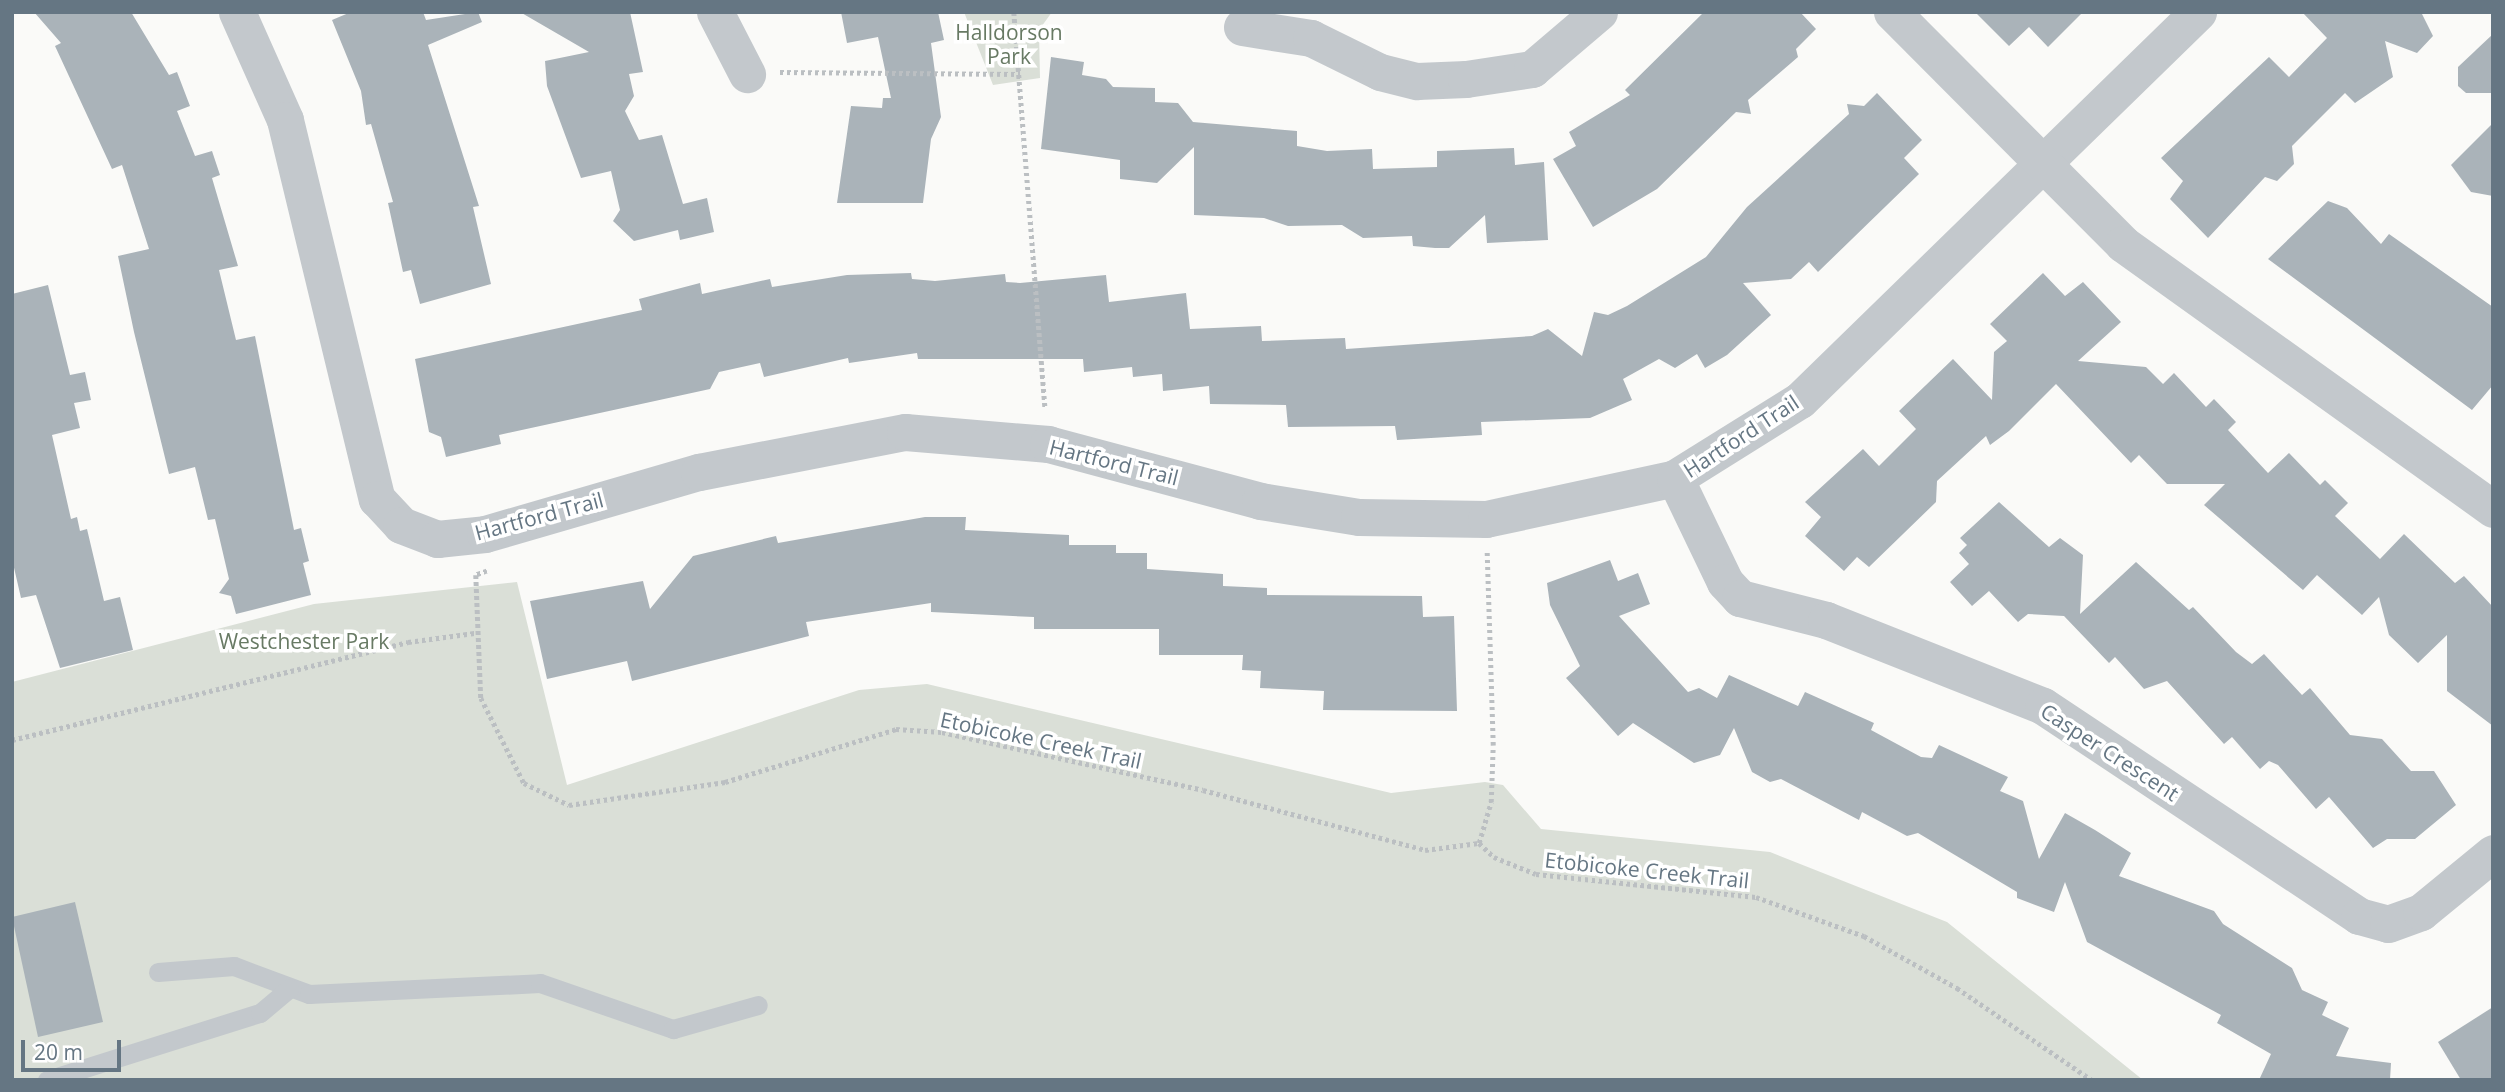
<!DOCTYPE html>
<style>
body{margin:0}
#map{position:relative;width:2505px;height:1092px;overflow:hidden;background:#fafaf8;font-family:"Open Sans",sans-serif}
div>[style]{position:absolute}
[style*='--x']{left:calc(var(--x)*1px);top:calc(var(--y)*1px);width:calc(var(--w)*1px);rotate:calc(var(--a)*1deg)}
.green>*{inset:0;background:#dadfd7}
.building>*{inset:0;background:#aab3b9}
.path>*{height:4.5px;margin-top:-2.25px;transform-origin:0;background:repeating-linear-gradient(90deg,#bbbfc2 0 3.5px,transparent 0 7px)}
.lane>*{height:19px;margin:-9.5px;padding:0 9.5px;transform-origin:9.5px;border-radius:9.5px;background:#c3c8cc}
.street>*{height:37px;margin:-18.5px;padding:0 18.5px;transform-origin:18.5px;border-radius:18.5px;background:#c3c8cc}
span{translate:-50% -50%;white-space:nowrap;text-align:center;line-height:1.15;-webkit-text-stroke:7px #fff;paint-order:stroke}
.park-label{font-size:21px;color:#687a64}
.street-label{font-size:21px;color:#657683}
.frame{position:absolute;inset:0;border:14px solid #657683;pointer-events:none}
.scale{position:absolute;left:21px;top:1040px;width:100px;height:32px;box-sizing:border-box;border:4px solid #657683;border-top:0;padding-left:9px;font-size:21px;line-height:24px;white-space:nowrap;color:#657683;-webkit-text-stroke:5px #fff;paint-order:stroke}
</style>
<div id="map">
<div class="green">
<div style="clip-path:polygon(964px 12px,1052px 12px,1039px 30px,1040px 78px,993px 85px)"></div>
<div style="clip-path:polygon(517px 582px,567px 785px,859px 690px,927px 684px,1391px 793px,1485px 782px,1503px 785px,1541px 829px,1770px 852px,1947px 922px,2143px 1080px,12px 1080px,12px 682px,314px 604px)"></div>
</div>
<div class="building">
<div style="clip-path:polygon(34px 12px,131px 12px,169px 75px,177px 72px,190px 106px,177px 111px,195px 156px,212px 151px,220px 175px,212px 178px,238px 266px,219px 270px,236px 340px,255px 336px,294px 530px,301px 528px,309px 561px,303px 563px,311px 595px,236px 614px,231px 596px,219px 593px,229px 579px,215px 519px,208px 520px,195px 467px,169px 474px,134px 332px,118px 256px,149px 249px,122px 165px,112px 169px,55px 46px,61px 43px)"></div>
<div style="clip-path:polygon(351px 12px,423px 12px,426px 20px,478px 12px,482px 22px,428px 45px,479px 206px,473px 207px,491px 284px,420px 304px,411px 270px,403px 272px,388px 203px,393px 202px,371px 124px,366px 125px,361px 91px,332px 20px)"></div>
<div style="clip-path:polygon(520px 12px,630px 12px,643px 72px,629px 74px,634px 96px,625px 111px,639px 140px,662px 135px,683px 204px,707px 198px,714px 232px,680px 240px,678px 230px,634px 241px,613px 221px,620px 210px,611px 171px,581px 178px,547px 86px,545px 61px,589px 52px)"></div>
<div style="clip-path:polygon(841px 12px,938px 12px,944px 40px,931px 43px,941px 117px,931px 139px,923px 203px,837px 203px,851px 106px,882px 108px,883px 98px,891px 98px,878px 37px,847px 43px)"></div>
<div style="clip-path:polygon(1704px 12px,1800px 12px,1816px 29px,1796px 49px,1798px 57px,1748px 100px,1751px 114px,1736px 112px,1657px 189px,1593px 227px,1553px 159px,1576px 146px,1569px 132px,1630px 95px,1625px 90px)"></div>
<div style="clip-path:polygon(1975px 12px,2083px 12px,2048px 47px,2029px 27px,2009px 46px)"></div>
<div style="clip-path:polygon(2302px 12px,2421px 12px,2433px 36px,2417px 53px,2385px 41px,2393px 77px,2355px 103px,2345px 93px,2292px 146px,2294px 164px,2277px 181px,2265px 177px,2208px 238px,2170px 199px,2183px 181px,2161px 158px,2269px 57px,2289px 77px,2327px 38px)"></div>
<div style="clip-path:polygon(2493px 34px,2493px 93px,2466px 93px,2458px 86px,2458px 67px)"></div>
<div style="clip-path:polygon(1051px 57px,1084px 62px,1082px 75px,1106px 79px,1113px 87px,1155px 88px,1155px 102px,1178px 103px,1193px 122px,1297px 131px,1297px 146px,1327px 151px,1372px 149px,1373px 169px,1437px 167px,1437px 151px,1514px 148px,1515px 165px,1544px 162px,1548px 240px,1487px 243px,1485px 215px,1449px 248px,1435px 248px,1413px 246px,1412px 236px,1363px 238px,1342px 225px,1288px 226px,1264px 218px,1194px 215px,1194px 147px,1157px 183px,1120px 179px,1120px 160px,1041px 149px)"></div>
<div style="clip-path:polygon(1877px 93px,1922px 140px,1904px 158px,1919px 174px,1818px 272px,1809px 262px,1791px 279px,1743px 283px,1771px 315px,1727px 355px,1705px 368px,1697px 354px,1675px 368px,1659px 359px,1623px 379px,1632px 400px,1590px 418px,1481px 422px,1482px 435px,1397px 440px,1395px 426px,1288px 427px,1286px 405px,1210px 404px,1209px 386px,1163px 391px,1162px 374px,1133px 377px,1132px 367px,1084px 372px,1083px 359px,918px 359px,917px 353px,849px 363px,848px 358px,764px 377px,760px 363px,719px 372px,710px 389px,499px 435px,501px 444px,446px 457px,441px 437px,429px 432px,415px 359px,642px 310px,639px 299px,700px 283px,702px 294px,770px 279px,772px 287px,847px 275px,911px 273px,912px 279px,935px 281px,1005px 274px,1006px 282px,1020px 283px,1106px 275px,1109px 302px,1186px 293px,1190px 329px,1261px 326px,1262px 341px,1345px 338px,1346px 349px,1532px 336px,1548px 329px,1582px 356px,1594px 312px,1608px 315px,1627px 306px,1706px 257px,1747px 207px,1849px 114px,1847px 104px,1864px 106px)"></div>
<div style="clip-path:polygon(2493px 123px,2493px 196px,2471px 192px,2451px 165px)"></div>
<div style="clip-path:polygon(2328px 201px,2347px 208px,2381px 244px,2389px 234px,2493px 307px,2493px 385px,2472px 410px,2268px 259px)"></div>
<div style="clip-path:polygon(2043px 273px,2065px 296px,2083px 282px,2121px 322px,2078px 361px,2146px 367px,2163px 384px,2174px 373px,2206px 407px,2214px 399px,2236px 422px,2228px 430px,2268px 473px,2289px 453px,2320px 485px,2325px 480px,2348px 503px,2335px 516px,2380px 559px,2404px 534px,2455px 583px,2464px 576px,2493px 607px,2493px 726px,2447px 691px,2447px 635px,2418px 663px,2389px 635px,2379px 597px,2362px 615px,2317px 575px,2303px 590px,2204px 505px,2225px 484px,2167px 484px,2139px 455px,2131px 463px,2056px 384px,2009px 431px,1990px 445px,1986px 436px,1937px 481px,1936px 502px,1869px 567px,1857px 557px,1844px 571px,1805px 536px,1821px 517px,1805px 502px,1863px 449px,1879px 466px,1916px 429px,1899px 411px,1953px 359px,1992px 400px,1994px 352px,2007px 341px,1990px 324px)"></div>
<div style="clip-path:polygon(48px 285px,70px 375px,85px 372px,91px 400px,74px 403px,80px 428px,52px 435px,71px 519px,77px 517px,80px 531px,87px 529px,104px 601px,120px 597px,133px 650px,60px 668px,36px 595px,21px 598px,12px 559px,12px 294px)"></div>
<div style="clip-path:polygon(1999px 502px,2049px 547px,2060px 538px,2083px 555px,2080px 614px,2136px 562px,2189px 610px,2193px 607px,2236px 652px,2252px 664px,2264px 654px,2302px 695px,2310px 688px,2350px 735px,2382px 739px,2411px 771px,2434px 771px,2456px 805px,2415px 839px,2387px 839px,2373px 848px,2329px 797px,2316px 809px,2278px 765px,2269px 761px,2260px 769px,2232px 737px,2224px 744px,2167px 681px,2144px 689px,2115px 657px,2109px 663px,2064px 616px,2028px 614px,2018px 622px,1989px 591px,1972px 606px,1950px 582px,1969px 564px,1959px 553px,1967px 545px,1960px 538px)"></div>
<div style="clip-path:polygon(925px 517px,966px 517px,965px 530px,1069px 535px,1069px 545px,1116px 545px,1116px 553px,1147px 553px,1147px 569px,1223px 574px,1223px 586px,1267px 588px,1267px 595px,1422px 596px,1423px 617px,1454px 616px,1457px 711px,1323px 710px,1324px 691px,1260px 688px,1261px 671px,1242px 670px,1243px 655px,1159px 655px,1159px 629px,1034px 629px,1034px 617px,931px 612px,931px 603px,806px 622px,809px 636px,632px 681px,627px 661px,547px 679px,530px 601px,643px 581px,650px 609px,693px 556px,776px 536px,778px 543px)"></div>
<div style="clip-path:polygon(1610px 560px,1618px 581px,1638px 573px,1650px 604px,1619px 616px,1688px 692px,1699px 688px,1717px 698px,1729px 675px,1798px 706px,1805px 692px,1874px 723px,1871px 730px,1921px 757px,1932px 758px,1939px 745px,2008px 777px,2000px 791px,2023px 801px,2039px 859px,2065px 813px,2095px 830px,2131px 853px,2119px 876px,2214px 911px,2223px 924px,2292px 968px,2302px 990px,2328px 1002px,2322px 1015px,2349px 1028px,2336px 1056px,2391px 1063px,2390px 1080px,2259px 1080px,2271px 1054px,2217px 1023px,2221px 1015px,2087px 942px,2065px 882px,2054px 912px,2017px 898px,2017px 892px,1918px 833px,1907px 836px,1862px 812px,1859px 820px,1781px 779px,1770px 782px,1752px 772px,1734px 728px,1720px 755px,1694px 763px,1633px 723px,1618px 736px,1566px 678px,1580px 666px,1550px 605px,1547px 583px)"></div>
<div style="clip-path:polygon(75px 902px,103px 1022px,38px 1037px,12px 917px)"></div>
<div style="clip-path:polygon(2493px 1007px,2493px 1080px,2461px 1080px,2438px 1042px)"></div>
</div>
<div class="path">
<div style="--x:1014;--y:12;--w:397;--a:85.5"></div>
<div style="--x:780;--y:72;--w:240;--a:0.5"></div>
<div style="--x:487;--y:571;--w:12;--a:160"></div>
<div style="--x:476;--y:575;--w:123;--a:87.7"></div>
<div style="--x:481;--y:698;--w:95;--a:63.2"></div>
<div style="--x:524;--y:783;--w:50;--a:26.1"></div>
<div style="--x:569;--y:805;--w:158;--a:-8.4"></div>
<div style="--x:725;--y:782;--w:179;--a:-17.2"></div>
<div style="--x:896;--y:729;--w:46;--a:3.7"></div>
<div style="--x:942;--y:732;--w:267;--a:12.5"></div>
<div style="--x:1203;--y:790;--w:230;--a:15.1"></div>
<div style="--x:1425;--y:850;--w:54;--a:-7.4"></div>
<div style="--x:1479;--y:843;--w:21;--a:43"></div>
<div style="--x:1494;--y:857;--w:45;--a:22"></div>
<div style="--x:1536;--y:874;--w:221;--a:6"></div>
<div style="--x:1756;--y:897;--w:115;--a:19.9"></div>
<div style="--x:1864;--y:936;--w:107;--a:29.2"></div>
<div style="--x:1957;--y:988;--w:163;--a:34.3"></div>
<div style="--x:12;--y:740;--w:408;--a:-13.9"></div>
<div style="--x:408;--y:642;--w:67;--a:-7.8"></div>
<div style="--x:1479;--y:843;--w:43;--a:-73.7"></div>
<div style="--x:1491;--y:802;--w:57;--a:-88"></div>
<div style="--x:1493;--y:745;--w:193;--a:-91.8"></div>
</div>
<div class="lane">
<div style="--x:158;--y:972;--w:76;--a:-4.5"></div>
<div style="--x:234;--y:966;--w:80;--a:20.5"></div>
<div style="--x:309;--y:994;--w:231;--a:-2.7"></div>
<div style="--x:540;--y:983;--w:141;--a:19.1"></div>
<div style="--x:673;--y:1029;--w:88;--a:-15.8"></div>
<div style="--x:47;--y:1080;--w:223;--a:-17.5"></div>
<div style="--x:260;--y:1013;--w:38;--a:-40"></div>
</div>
<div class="street">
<div style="--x:237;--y:12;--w:118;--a:66"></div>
<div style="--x:285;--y:120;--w:390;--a:76.4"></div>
<div style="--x:377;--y:499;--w:35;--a:47"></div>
<div style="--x:401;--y:525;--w:39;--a:21"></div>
<div style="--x:437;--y:539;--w:48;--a:-5.9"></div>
<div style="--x:485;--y:534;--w:223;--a:-16.2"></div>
<div style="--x:699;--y:472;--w:210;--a:-11"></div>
<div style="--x:905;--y:432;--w:144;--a:4.8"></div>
<div style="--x:1048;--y:444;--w:220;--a:15"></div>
<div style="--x:1260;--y:501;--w:100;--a:9.2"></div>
<div style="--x:1359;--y:517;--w:127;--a:0.9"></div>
<div style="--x:1486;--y:519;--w:193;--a:-12.2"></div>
<div style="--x:1675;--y:478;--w:147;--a:-32"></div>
<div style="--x:1800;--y:400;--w:556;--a:-44.27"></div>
<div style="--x:715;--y:12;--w:70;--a:62.7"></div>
<div style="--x:1892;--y:12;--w:327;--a:45.1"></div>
<div style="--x:2123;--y:244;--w:455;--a:35.6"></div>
<div style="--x:1242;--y:27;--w:70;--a:9.1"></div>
<div style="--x:1311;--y:38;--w:77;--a:26.2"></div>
<div style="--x:1380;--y:72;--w:38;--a:14"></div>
<div style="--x:1417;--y:81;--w:49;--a:-2.3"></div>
<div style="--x:1466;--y:79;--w:67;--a:-8.6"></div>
<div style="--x:1532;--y:69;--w:88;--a:-40.4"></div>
<div style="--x:1675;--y:478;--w:115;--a:64.3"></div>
<div style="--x:1725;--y:582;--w:22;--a:47"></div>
<div style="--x:1740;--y:598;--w:89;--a:14.3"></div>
<div style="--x:1826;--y:620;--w:233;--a:21.6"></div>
<div style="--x:2043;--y:706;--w:379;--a:33.6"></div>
<div style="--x:2359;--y:916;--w:30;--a:15"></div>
<div style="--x:2388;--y:924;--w:35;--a:-20"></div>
<div style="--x:2421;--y:912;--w:93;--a:-39.3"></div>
</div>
<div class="park-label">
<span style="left:1009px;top:44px">Halldorson<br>Park</span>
<span style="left:304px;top:641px">Westchester Park</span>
</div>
<div class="street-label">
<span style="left:1741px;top:436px;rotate:-33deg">Hartford Trail</span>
<span style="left:1114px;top:462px;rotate:14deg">Hartford Trail</span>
<span style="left:539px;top:516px;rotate:-15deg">Hartford Trail</span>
<span style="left:1041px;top:740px;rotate:12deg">Etobicoke Creek Trail</span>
<span style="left:2110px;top:752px;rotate:33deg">Casper Crescent</span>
<span style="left:1647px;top:870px;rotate:6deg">Etobicoke Creek Trail</span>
</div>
<div class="frame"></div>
<div class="scale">20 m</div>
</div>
